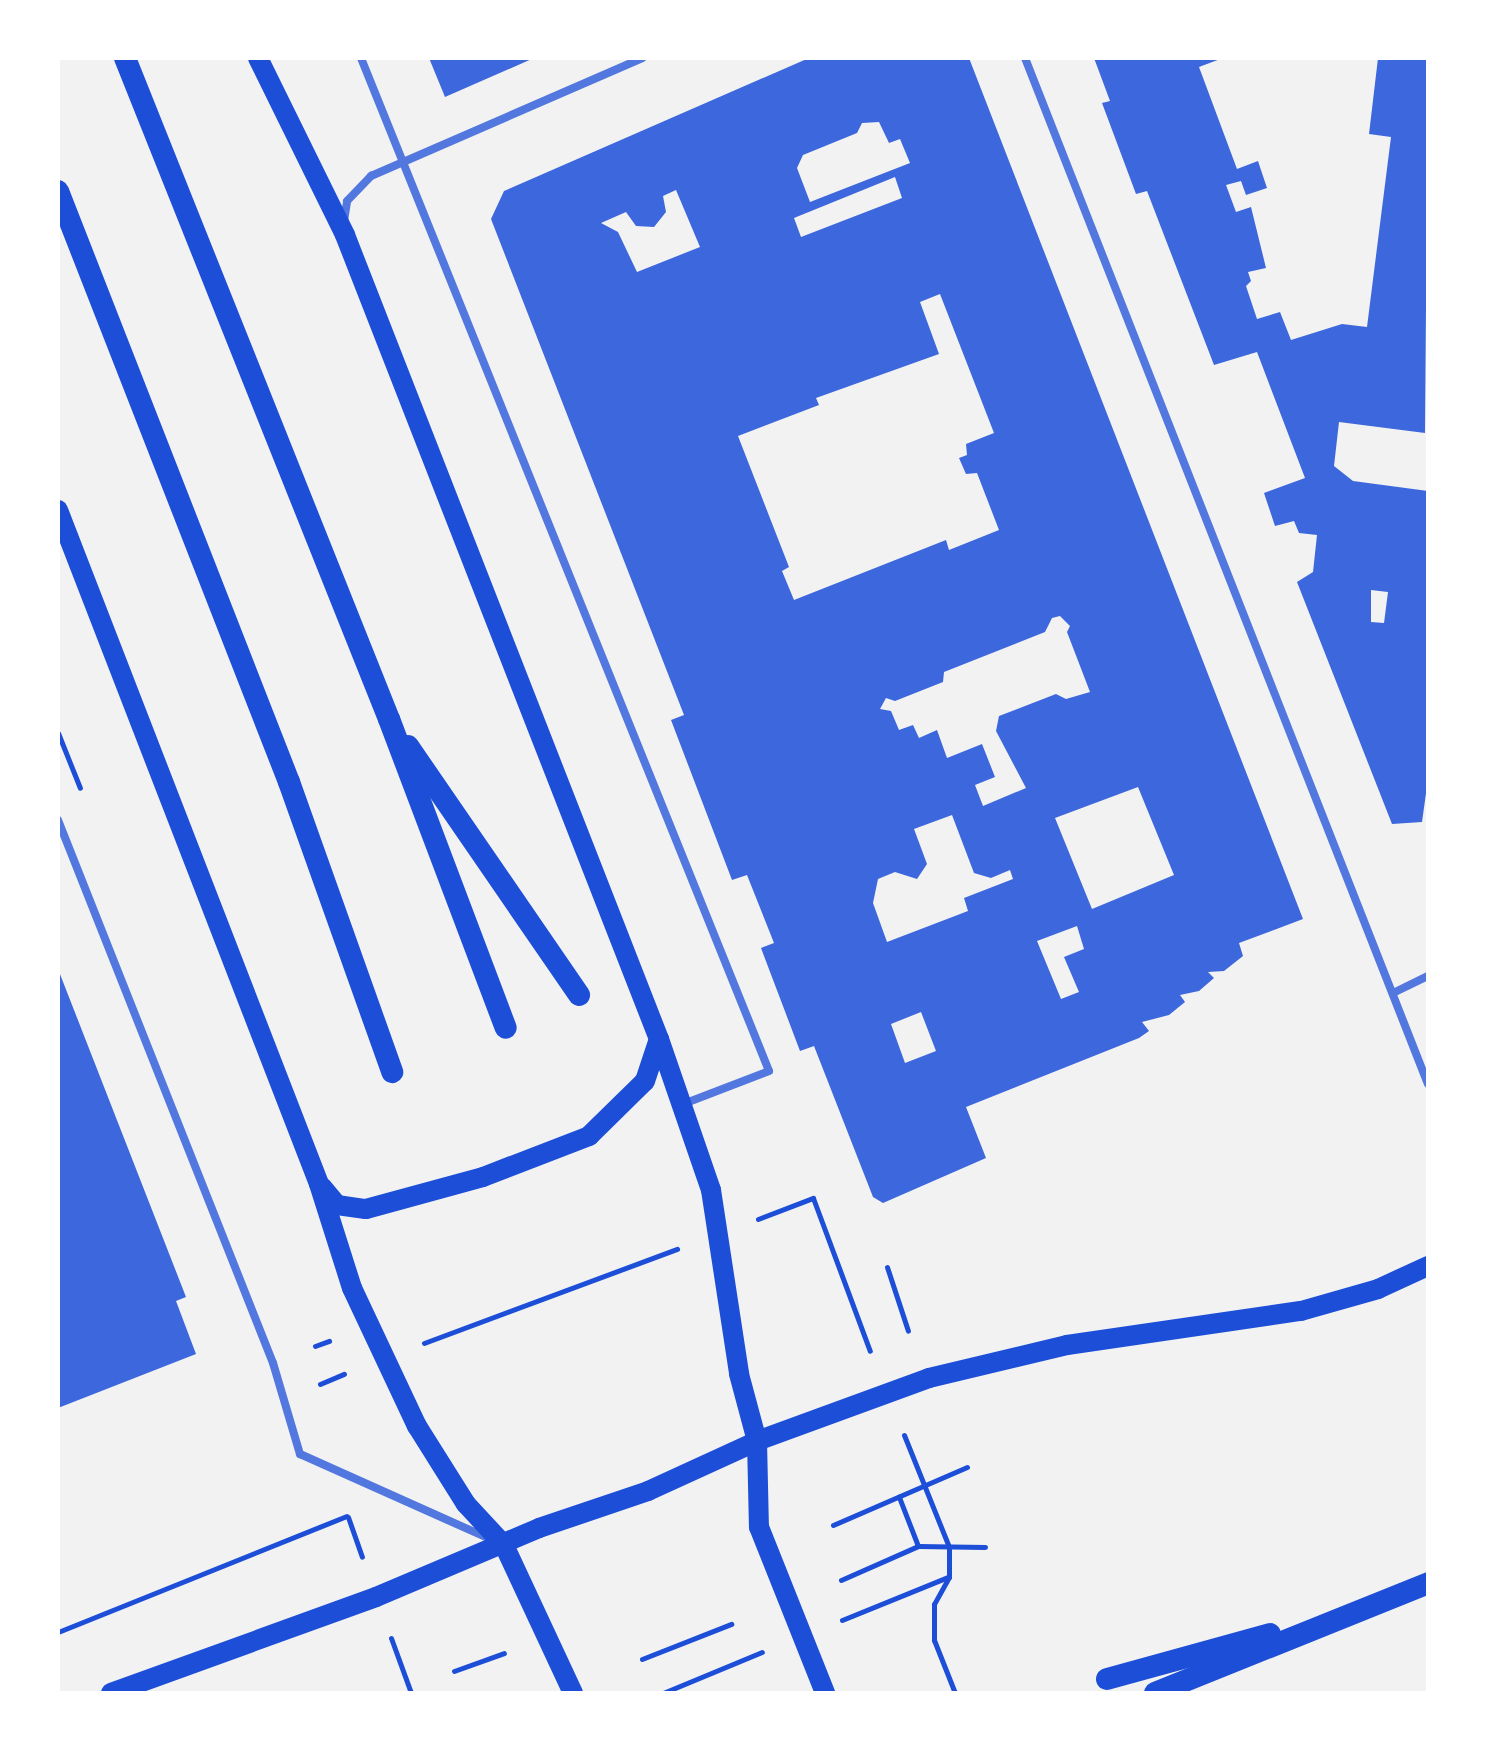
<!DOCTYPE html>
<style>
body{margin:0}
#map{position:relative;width:1486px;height:1751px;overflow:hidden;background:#f2f2f2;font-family:"Asap Condensed",sans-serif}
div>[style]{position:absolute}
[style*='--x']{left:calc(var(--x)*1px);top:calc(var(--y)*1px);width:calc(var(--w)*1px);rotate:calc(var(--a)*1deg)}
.building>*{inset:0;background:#3d67dc}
.path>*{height:5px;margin:-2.5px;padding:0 2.5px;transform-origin:2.5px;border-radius:2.5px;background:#1d4ed8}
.minor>*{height:8px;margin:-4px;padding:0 4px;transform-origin:4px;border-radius:4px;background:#5277de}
.primary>*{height:20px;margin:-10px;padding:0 10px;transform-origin:10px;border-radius:10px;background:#1d4ed8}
.trunk>*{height:22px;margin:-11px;padding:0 11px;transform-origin:11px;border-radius:11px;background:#1d4ed8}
span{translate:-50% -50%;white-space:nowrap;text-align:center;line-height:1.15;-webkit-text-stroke:6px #fff;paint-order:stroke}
.frame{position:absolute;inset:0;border:60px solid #fff;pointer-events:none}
</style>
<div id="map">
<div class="building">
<div style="clip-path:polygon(429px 58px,534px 58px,445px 97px)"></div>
<div style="clip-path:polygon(evenodd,809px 58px,969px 58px,1303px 919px,1239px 943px,1243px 956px,1224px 971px,1208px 972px,1214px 978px,1199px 991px,1180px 995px,1185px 1002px,1169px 1015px,1142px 1022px,1149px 1031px,1139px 1038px,966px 1107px,986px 1158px,883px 1203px,873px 1197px,814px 1046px,800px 1051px,761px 948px,774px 943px,747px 875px,732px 880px,671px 720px,684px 715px,491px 219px,504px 191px,809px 58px,879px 122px,889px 143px,900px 139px,910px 163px,810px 202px,797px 168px,803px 155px,857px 133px,862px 123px,879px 122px,809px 58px,895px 177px,902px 198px,801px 237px,794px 218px,895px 177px,809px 58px,676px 190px,700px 247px,637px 272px,618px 232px,601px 223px,626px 212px,636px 226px,654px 227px,666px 212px,663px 196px,676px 190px,809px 58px,940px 294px,994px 433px,966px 444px,967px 455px,959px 458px,966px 474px,977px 473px,999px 530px,949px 550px,946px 540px,794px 600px,782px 571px,789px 567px,738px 436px,819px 405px,816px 398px,939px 354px,920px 302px,940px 294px,809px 58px,1060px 616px,1070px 626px,1067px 632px,1090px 692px,1066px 699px,1056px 694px,999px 716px,996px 731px,1026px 788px,983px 806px,975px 785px,995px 777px,982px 744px,947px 758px,937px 730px,919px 738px,913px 725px,899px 730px,891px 711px,880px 709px,886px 698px,895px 701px,943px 682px,944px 672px,1045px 632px,1052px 618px,1060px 616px,809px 58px,1138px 787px,1174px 875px,1092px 909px,1055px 818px,1138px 787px,809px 58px,952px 815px,974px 873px,991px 878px,1010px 870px,1013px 879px,964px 898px,968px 911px,887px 942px,873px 903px,878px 879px,895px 872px,917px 879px,927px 864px,914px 829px,952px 815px,809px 58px,1077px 926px,1084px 949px,1064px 957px,1079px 992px,1061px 999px,1037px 941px,1077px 926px,809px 58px,921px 1012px,936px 1051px,905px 1063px,891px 1024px,921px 1012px)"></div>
<div style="clip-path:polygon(evenodd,1094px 58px,1223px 58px,1199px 67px,1237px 169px,1258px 161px,1267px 188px,1246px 195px,1241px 181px,1226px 185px,1236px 212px,1251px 207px,1266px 268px,1248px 272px,1251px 281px,1246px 286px,1257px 319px,1280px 312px,1291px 340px,1342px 324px,1367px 327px,1391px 137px,1369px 134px,1378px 58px,1428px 58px,1425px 433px,1339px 422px,1334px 466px,1353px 481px,1428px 491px,1428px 779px,1422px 822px,1392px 824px,1297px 582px,1313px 572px,1317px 535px,1299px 533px,1294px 521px,1275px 526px,1264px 493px,1305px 478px,1257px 352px,1214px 365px,1147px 191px,1136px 194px,1102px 103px,1110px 101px,1094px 58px,1371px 590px,1388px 592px,1384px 623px,1371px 622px,1371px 590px)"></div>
<div style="clip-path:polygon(58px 969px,186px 1297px,176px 1301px,196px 1354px,58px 1408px)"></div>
</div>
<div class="path">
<div style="--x:58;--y:733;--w:59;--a:68.2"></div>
<div style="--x:758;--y:1219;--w:59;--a:-20.9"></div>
<div style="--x:813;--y:1198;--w:163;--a:69.6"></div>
<div style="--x:887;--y:1267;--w:67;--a:71.8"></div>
<div style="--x:424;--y:1343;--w:270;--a:-20.4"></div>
<div style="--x:315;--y:1346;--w:15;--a:-20"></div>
<div style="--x:320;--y:1384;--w:26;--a:-23"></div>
<div style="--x:904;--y:1435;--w:121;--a:68.1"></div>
<div style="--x:949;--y:1547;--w:30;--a:90"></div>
<div style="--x:949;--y:1577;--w:31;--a:119"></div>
<div style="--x:934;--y:1604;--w:36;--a:90"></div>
<div style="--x:934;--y:1640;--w:57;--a:68.4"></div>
<div style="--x:348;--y:1517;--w:42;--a:70.7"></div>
<div style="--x:833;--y:1525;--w:146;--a:-23.4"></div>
<div style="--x:918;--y:1546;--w:67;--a:0.9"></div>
<div style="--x:841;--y:1580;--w:84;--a:-23.8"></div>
<div style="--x:918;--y:1546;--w:53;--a:-111.2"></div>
<div style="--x:842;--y:1620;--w:114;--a:-22.1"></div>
<div style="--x:58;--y:1632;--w:311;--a:-21.9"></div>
<div style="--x:391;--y:1638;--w:59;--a:70"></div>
<div style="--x:642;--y:1659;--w:96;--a:-21.5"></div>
<div style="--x:454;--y:1671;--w:53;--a:-19.8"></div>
<div style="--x:663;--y:1693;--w:107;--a:-22.5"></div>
</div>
<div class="minor">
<div style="--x:361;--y:58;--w:1092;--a:68.06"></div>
<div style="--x:769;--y:1071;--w:94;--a:158.9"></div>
<div style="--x:1025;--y:58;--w:1102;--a:68.56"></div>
<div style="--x:344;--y:221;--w:20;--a:-81"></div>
<div style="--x:347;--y:201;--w:35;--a:-46"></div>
<div style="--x:371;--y:176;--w:296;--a:-23.5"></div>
<div style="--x:58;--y:820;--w:584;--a:68.4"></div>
<div style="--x:273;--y:1363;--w:95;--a:73.5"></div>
<div style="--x:300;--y:1454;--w:208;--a:24.1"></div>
<div style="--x:1393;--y:993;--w:39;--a:-26"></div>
</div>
<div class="primary">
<div style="--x:258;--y:58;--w:197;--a:63.8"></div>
<div style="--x:345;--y:235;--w:863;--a:68.67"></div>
<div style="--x:659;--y:1039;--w:160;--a:71"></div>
<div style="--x:711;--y:1190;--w:186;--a:81.3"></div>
<div style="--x:739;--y:1374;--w:69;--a:75"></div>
<div style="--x:757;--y:1441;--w:86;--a:88.7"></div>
<div style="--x:759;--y:1527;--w:179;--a:68.3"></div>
<div style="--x:58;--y:510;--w:723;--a:68.83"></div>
<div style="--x:319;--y:1184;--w:109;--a:72.4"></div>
<div style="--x:352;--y:1288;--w:153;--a:64.8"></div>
<div style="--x:417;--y:1426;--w:92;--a:57.9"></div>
<div style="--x:466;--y:1504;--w:56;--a:47.2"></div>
<div style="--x:504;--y:1545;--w:163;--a:65"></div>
<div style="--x:322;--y:1187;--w:23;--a:50"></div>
<div style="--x:337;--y:1205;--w:29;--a:8"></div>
<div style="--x:366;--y:1209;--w:121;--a:-15.3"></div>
<div style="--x:483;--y:1177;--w:114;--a:-21.1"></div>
<div style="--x:589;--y:1136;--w:78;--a:-44.5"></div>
<div style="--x:645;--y:1081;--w:44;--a:-71.6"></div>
<div style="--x:111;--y:1693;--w:282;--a:-19.9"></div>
<div style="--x:376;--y:1597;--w:177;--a:-22.9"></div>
<div style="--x:539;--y:1528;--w:115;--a:-18.7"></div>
<div style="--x:648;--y:1491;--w:120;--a:-24.6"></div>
<div style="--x:757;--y:1441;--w:183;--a:-20.1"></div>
<div style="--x:929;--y:1378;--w:142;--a:-13.4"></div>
<div style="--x:1067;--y:1345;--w:236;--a:-8.3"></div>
<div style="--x:1301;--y:1311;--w:80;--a:-15.9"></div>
<div style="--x:1378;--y:1289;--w:55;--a:-24.7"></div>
</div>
<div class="trunk">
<div style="--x:125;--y:58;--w:712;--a:68.23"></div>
<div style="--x:389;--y:719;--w:330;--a:69.3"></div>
<div style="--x:58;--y:191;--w:635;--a:68.65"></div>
<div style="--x:289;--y:782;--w:308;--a:70.4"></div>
<div style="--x:408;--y:746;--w:302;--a:55.5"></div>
<div style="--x:1107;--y:1679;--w:169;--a:-15.4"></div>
<div style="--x:1155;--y:1693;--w:294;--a:-21.9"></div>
</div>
<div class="frame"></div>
</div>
